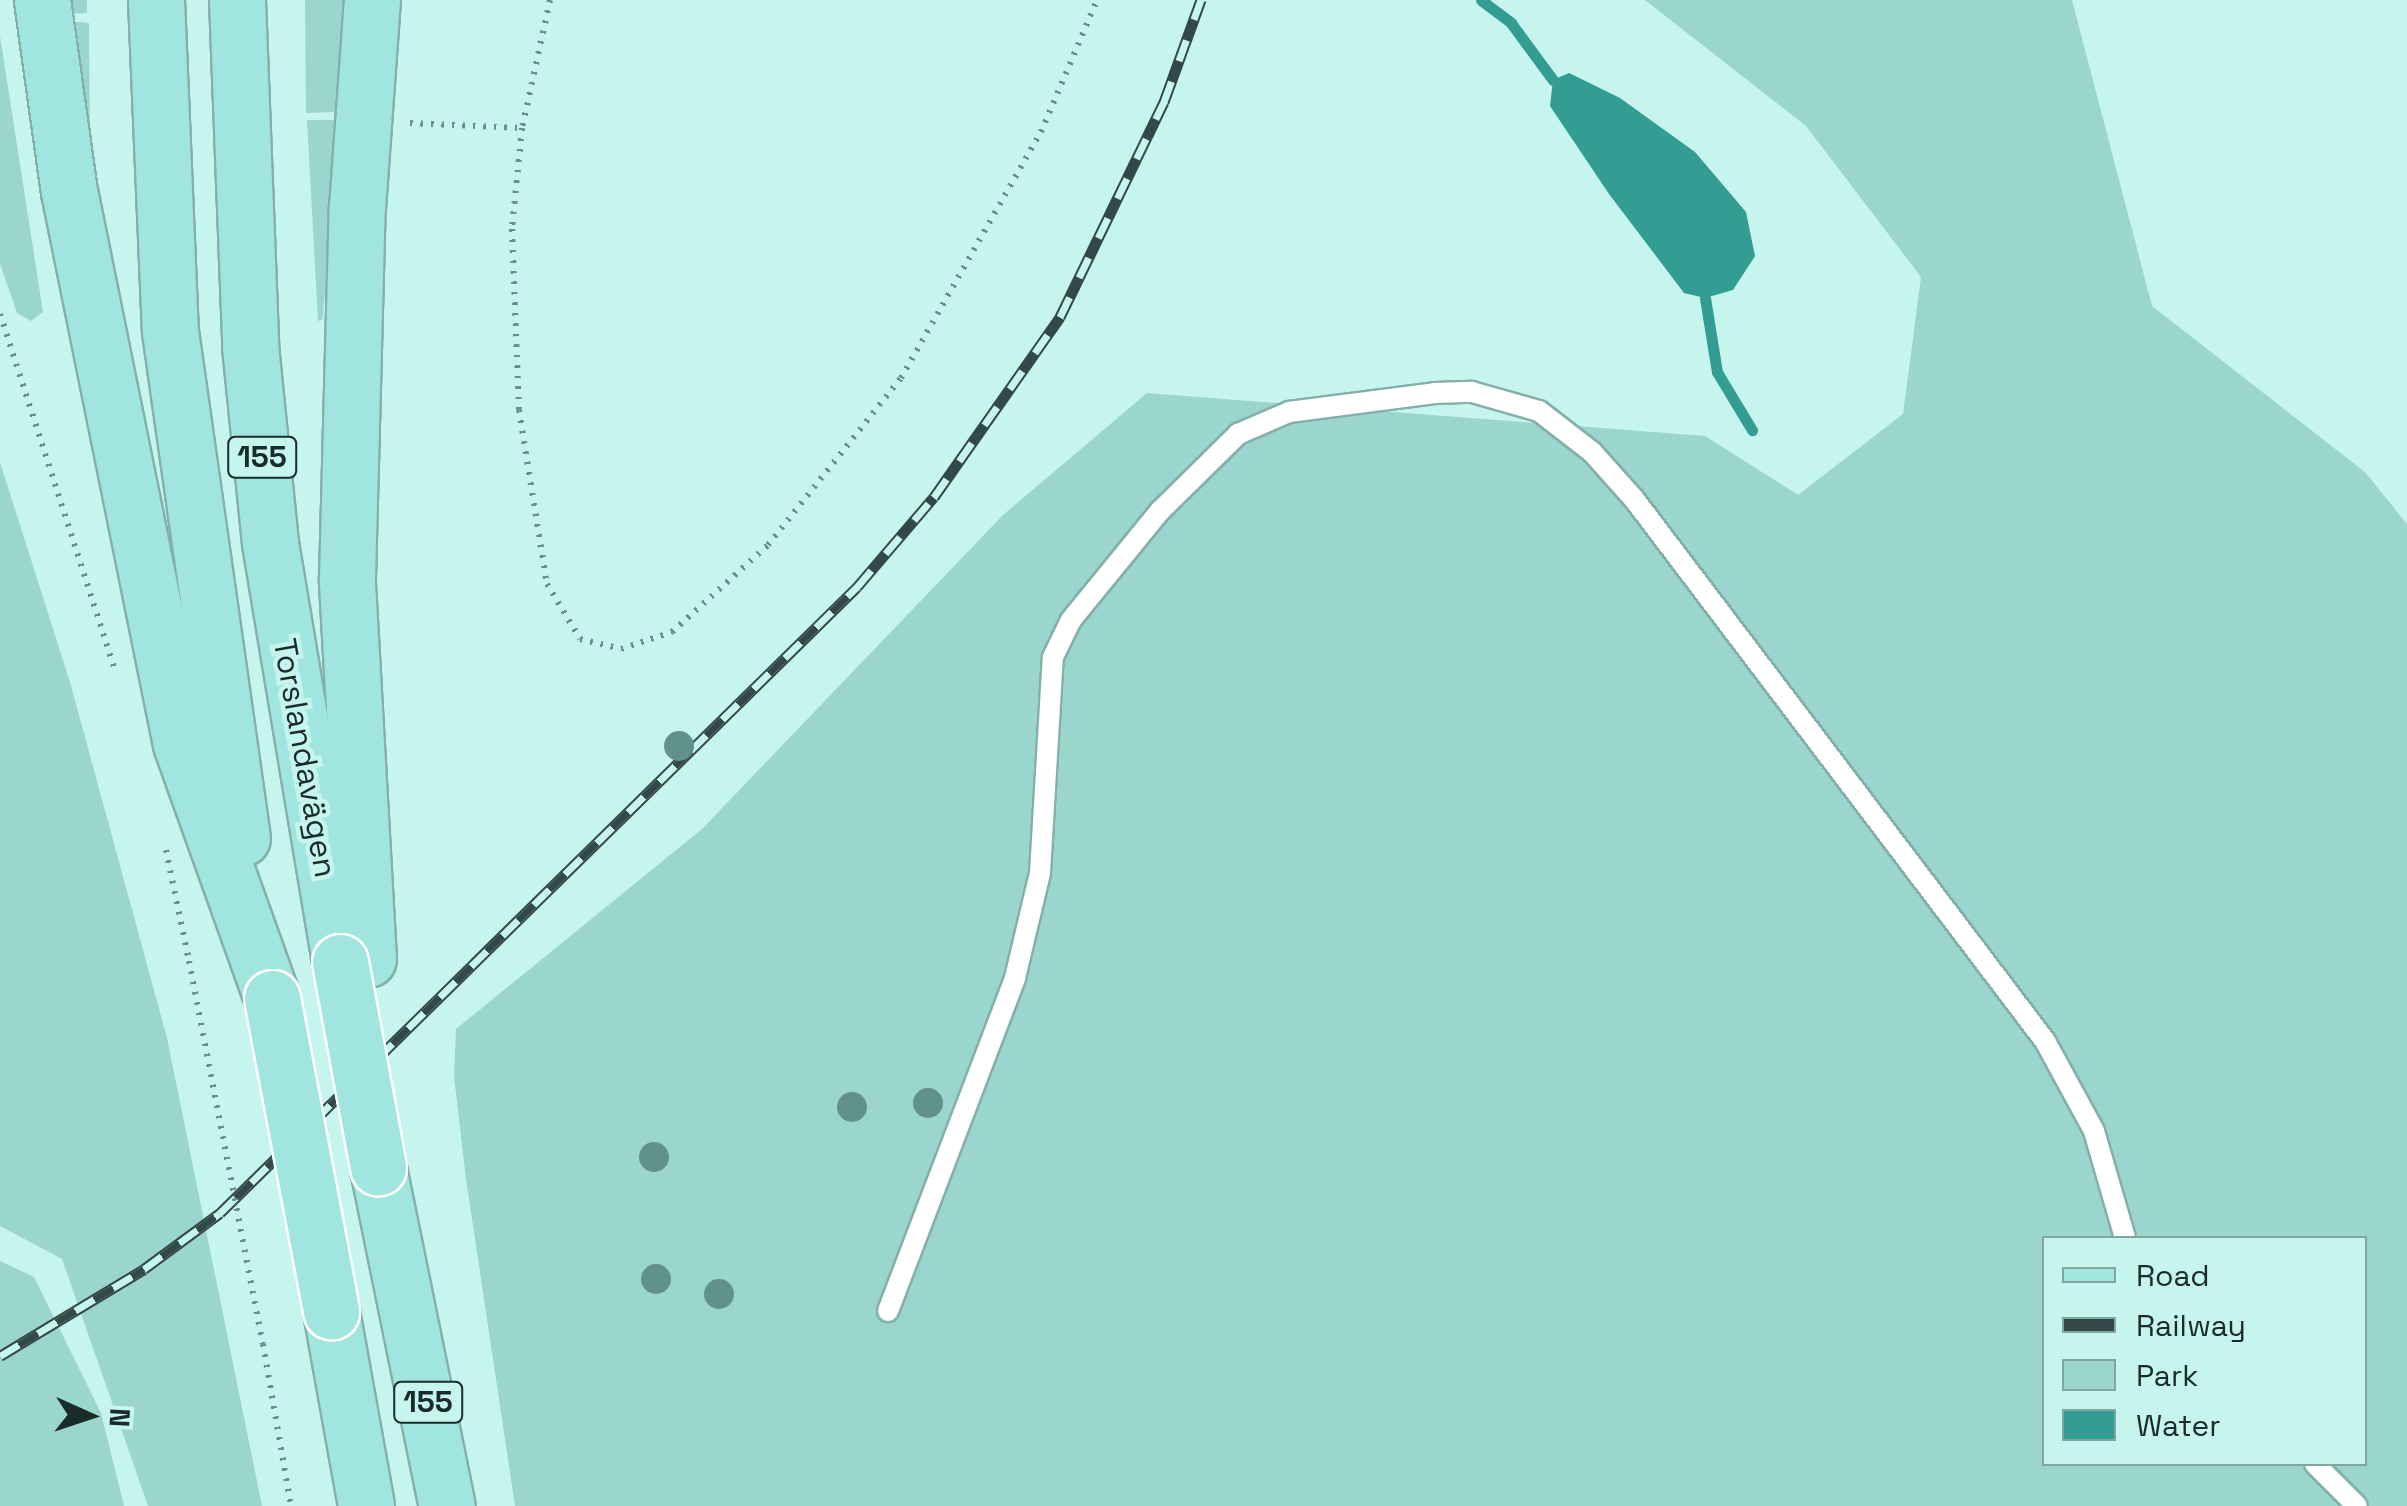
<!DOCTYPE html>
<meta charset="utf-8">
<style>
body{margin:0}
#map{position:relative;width:2407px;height:1506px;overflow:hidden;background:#c6f5ee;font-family:"Space Grotesk",sans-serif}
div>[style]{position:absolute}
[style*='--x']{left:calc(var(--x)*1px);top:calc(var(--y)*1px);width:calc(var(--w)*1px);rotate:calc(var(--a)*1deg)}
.green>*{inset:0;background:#9bd6ce}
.water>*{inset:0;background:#339d93}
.stream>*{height:11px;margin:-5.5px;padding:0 5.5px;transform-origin:5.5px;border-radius:5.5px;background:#339d93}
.path>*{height:6px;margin-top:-3px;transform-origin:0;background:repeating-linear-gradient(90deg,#6e8e89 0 2.5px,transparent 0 10.5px)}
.roads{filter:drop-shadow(2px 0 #84b0aa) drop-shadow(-2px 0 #84b0aa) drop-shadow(0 2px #84b0aa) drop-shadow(0 -2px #84b0aa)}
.service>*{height:20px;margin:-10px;padding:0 10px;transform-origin:10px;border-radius:10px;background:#fff}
.primary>*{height:55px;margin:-27.5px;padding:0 27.5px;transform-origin:27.5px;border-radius:27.5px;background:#a0e6de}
.rail>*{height:11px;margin-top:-5.5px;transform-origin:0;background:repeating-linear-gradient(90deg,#c6f5ee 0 22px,#334946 0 44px);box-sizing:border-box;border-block:2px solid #334946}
.path-bridge>*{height:6px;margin-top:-3px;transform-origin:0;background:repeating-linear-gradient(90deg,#6e8e89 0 2.5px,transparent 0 10.5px)}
.bridges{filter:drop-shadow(2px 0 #fff) drop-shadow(-2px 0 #fff) drop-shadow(0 2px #fff) drop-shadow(0 -2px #fff)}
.primary-bridge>*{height:55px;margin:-27.5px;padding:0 27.5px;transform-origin:27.5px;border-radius:27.5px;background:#a0e6de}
.trees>*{width:30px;height:30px;margin:-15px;border-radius:50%;background:#61918b}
span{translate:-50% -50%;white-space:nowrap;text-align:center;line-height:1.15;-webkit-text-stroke:9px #c6f5ee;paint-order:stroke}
.shield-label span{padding:2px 8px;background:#c6f5ee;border:2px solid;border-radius:8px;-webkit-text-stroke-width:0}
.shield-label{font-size:30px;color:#1a2c29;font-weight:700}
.street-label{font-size:32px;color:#1a2c29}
.legend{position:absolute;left:2042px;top:1236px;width:325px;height:230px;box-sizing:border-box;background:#c6f5ee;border:2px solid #81a59f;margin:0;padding:12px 18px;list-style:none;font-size:30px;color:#1a2c29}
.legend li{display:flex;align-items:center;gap:20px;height:50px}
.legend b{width:50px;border:2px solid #81a59f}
.north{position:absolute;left:40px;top:1366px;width:100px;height:100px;-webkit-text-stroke:8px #c6f5ee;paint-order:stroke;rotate:93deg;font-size:28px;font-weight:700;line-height:40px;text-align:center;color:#1a2c29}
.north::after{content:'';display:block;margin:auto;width:35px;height:45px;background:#1a2c29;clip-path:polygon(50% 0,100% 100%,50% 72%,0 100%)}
</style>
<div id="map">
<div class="green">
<div style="clip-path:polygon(60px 0,87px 0,87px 13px,67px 14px,67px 21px,89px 23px,90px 153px)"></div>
<div style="clip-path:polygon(305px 0,343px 0,335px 112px,306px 113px)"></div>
<div style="clip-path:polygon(evenodd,1645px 0,2072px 0,2152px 306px,2365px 472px,2407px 524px,2407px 1506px,515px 1506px,466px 1179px,454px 1076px,456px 1029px,702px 829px,1003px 515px,1147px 393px,1705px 436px,1798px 495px,1903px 414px,1921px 277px,1806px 126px,1645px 0,2044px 1238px,2364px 1238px,2364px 1464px,2044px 1464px,2044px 1238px)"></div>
<div style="clip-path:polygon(0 36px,43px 312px,31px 321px,17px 313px,0 264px)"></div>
<div style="clip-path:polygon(307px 120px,336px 120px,323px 319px,318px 321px)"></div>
<div style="clip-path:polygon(0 462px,70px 682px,167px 1038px,262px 1506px,148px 1506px,62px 1259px,0 1226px)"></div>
<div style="clip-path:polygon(0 1261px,34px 1277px,101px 1413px,124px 1506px,0 1506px)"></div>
</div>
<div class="water">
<div style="clip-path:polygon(1569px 73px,1620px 98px,1695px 152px,1746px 212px,1755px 256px,1733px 290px,1705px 298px,1684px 293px,1609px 194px,1550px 106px,1553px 80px)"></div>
</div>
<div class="stream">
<div style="--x:1481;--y:0;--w:38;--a:37"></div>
<div style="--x:1511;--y:23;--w:71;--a:53.6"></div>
<div style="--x:1705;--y:298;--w:75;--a:80.8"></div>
<div style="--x:1717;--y:372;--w:68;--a:58.9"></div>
</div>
<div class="path">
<div style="--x:550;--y:0;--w:131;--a:102.3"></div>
<div style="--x:522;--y:128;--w:101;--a:95.7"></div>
<div style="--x:512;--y:229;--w:181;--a:87.8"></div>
<div style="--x:519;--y:410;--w:176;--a:80.9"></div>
<div style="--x:547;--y:584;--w:64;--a:59"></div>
<div style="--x:580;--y:639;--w:42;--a:13.7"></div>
<div style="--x:621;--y:649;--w:54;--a:-18.4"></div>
<div style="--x:672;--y:632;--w:130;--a:-42.2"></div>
<div style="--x:768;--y:545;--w:213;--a:-51.5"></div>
<div style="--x:901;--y:378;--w:283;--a:-60.4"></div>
<div style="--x:1041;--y:132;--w:143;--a:-67"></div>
<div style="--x:410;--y:123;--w:112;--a:2.6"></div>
<div style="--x:0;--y:314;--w:378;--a:72.1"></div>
<div style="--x:166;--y:850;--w:113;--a:78.3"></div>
<div style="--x:263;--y:1344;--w:164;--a:80.2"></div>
</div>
<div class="roads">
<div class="service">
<div style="--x:888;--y:1311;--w:356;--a:-69.1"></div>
<div style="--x:1015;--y:978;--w:108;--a:-76.6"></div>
<div style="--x:1040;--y:873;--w:216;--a:-86.6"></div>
<div style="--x:1053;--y:657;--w:41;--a:-64.1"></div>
<div style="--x:1071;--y:620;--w:141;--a:-50.8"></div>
<div style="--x:1160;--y:511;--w:110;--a:-44.6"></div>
<div style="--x:1238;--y:434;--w:56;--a:-23.3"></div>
<div style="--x:1289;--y:412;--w:147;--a:-7.4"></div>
<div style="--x:1435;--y:393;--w:37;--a:-2"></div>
<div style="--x:1472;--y:392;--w:70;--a:15.8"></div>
<div style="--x:1539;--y:411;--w:67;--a:37.7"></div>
<div style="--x:1592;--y:452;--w:63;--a:48.2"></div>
<div style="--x:1634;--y:499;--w:680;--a:52.83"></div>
<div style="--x:2045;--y:1041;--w:102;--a:61.4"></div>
<div style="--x:2094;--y:1131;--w:111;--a:73.8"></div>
<div style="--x:2315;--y:1464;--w:59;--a:45"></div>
</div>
<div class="primary">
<div style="--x:42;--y:0;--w:193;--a:82"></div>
<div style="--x:69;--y:191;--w:564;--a:78.55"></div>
<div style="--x:181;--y:744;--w:270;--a:70.3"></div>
<div style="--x:156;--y:0;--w:331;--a:87.6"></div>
<div style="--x:170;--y:331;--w:512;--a:81.92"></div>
<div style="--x:237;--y:0;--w:346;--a:87.8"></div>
<div style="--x:250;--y:346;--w:198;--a:84.2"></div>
<div style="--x:270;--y:543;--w:425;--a:80.5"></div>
<div style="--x:368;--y:959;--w:382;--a:-93.2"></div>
<div style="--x:347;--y:578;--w:370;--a:-88.5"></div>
<div style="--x:357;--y:208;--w:209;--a:-85.9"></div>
<div style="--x:378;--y:1168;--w:345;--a:78.5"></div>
<div style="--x:331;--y:1311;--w:198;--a:79.8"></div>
</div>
</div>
<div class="rail">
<div style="--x:0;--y:1356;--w:168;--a:-31.1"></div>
<div style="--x:144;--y:1269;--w:94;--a:-36.4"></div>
<div style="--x:220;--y:1213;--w:893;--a:-44.5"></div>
<div style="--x:857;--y:587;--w:118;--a:-49.5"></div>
<div style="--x:934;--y:497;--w:220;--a:-55"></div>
<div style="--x:1060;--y:317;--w:239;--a:-64.2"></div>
<div style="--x:1164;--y:102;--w:109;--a:-70.1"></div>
</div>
<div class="path-bridge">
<div style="--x:189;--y:961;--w:390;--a:79.1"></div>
</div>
<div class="bridges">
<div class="primary-bridge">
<div style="--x:340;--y:962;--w:209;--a:79.5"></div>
<div style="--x:272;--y:998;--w:319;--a:79.3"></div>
</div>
</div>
<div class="trees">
<div style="left:679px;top:746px"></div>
<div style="left:928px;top:1103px"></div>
<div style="left:852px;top:1107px"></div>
<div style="left:654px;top:1157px"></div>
<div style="left:656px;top:1279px"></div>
<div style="left:719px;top:1294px"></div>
</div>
<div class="shield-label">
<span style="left:262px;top:457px">155</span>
<span style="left:428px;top:1402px">155</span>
</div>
<div class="street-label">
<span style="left:305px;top:758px;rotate:80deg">Torslandavägen</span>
</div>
<ul class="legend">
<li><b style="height:12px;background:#a0e6de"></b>Road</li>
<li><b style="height:12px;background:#334946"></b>Railway</li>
<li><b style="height:28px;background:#9bd6ce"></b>Park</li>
<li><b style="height:28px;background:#339d93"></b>Water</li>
</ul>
<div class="north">N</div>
</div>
